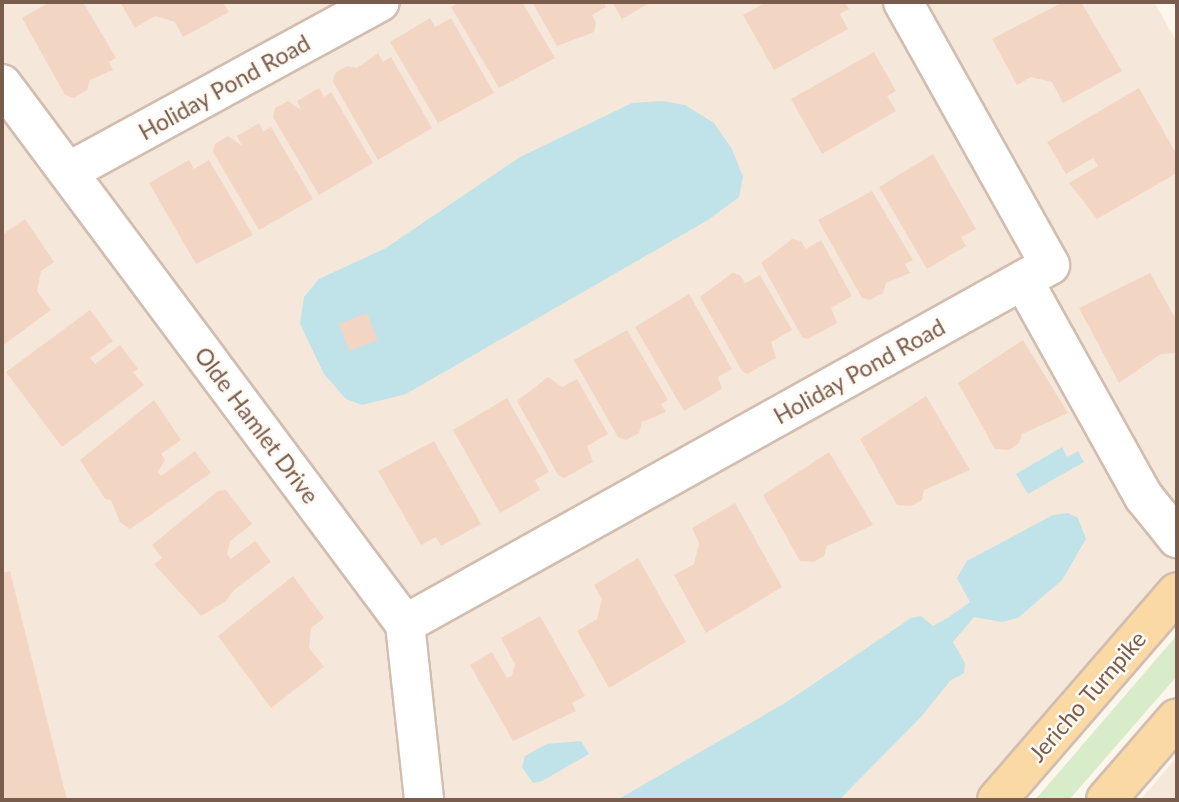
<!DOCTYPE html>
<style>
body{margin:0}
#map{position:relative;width:1179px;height:802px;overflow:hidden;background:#fdf6ec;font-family:Lato,sans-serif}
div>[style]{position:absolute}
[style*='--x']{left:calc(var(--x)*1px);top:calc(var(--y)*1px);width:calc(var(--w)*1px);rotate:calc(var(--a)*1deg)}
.residential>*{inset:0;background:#f5e8da}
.green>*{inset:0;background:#d8ecc9}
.water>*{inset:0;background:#bfe3e8}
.building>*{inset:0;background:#f3d5c3}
.roads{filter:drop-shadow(2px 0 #d1beb0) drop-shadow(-2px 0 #d1beb0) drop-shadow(0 2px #d1beb0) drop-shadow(0 -2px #d1beb0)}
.minor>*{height:38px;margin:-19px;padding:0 19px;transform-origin:19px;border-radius:19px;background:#fff}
.major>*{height:38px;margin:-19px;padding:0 19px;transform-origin:19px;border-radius:19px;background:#fbd9a5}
span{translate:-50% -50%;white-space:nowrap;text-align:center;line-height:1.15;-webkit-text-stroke:5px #fffaf3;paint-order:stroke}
.street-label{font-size:23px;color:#7a5c4d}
.frame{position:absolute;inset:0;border:4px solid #7a5c4d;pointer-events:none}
</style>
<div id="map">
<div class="residential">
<div style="clip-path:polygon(2px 2px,1154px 2px,1177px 42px,1177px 592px,997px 800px,2px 800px)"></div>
<div style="clip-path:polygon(1177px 757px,1177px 800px,1140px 800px)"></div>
</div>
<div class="green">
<div style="clip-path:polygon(1177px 635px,1177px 676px,1069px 800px,1035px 800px)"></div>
</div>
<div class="water">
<div style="clip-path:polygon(662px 101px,685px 105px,714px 123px,732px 149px,743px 177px,739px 197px,708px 220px,406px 394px,362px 405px,346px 399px,324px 374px,300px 324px,304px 297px,319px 279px,386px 248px,520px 157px,632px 103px)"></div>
<div style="clip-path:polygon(1062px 447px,1067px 457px,1078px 451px,1084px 462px,1028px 494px,1016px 474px)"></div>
<div style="clip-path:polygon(1068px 513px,1078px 518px,1086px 539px,1062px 580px,1018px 618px,1002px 622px,974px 617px,953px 642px,965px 663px,964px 673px,950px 681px,920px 718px,839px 800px,617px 800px,785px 703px,911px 618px,921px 616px,933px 626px,949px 617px,970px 602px,957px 578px,967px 561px,1053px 515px)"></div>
<div style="clip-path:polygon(581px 741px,589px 754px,542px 781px,533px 783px,522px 767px,525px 756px,547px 744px)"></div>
</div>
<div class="building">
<div style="clip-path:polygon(50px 2px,83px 2px,116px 58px,109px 62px,113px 70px,90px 80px,87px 90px,74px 98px,65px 95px,22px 18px)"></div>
<div style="clip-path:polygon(120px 2px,223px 2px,229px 12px,183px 37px,175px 22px,155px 16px,135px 28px)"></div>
<div style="clip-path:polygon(460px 2px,522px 2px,555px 58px,499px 88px,451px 7px)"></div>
<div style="clip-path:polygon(532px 2px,603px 2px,606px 7px,592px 15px,596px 23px,594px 32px,557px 46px)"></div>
<div style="clip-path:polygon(612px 2px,651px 2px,622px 19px)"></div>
<div style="clip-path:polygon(766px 2px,845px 2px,849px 9px,840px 14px,848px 29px,774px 70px,743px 15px)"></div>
<div style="clip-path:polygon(1063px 2px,1081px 2px,1122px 71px,1063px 103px,1052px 82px,1031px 77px,1017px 85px,992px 39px)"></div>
<div style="clip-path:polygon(430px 18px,435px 27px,451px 18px,494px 93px,438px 123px,390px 42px)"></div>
<div style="clip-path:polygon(874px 52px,896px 91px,887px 96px,896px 111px,822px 154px,791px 99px)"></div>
<div style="clip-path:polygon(378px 53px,383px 62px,391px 57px,432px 128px,378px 160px,333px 82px,335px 73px,347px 66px,357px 68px)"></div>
<div style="clip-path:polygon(319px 88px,324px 97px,331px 92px,373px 163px,319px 195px,273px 117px,275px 108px,288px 101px,301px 110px,297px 101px)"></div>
<div style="clip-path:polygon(1139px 88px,1177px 155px,1177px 173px,1097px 219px,1069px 183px,1098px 166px,1093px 158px,1066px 174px,1047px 142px)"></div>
<div style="clip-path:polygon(259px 123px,263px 132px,271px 127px,313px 199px,259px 230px,213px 152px,215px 144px,228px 136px,242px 146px,237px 136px)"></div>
<div style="clip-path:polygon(933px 154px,976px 229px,961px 237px,966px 246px,927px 269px,879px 187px)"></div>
<div style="clip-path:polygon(189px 160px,194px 169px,209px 160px,253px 235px,196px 264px,149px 183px)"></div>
<div style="clip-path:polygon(872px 191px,913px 260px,905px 264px,910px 273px,886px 283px,883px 293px,870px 300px,862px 298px,818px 220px)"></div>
<div style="clip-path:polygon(25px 219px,54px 262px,41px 271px,37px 291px,51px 310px,2px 346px,2px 235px)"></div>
<div style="clip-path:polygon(792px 239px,801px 241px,806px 249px,821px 240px,852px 296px,831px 308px,837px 323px,808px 339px,802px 337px,761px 263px)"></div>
<div style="clip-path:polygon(732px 273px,740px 275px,745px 283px,760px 275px,792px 330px,771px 342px,776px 358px,747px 374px,742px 371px,700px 297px)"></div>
<div style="clip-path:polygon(1150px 273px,1177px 321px,1177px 353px,1161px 354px,1119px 383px,1079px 308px)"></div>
<div style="clip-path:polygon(689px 294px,732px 369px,718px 377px,722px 389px,684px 411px,635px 327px)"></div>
<div style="clip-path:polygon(90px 310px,113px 341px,90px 358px,95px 364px,120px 345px,138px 369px,133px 372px,144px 385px,62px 447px,6px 372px)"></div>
<div style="clip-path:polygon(367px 313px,378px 340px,349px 351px,339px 324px)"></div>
<div style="clip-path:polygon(627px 330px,668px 400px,661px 404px,666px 412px,642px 422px,639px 433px,626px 440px,618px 437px,574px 360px)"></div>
<div style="clip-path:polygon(1023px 340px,1068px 413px,1022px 434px,1019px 443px,1009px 450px,995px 449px,958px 383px)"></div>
<div style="clip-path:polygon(548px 377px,562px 387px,577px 379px,608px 434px,587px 446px,593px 462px,564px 478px,558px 475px,517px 401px)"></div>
<div style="clip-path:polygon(926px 396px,970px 470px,924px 490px,922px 500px,911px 506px,897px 505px,860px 439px)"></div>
<div style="clip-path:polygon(507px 398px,549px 472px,535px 480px,540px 490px,500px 513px,453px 430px)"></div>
<div style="clip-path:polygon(154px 400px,181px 440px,161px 454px,165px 460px,158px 472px,161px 476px,195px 451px,211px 473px,130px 529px,120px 522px,111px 500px,105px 499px,80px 460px)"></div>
<div style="clip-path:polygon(434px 441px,481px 524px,441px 546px,436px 537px,421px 545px,378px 471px)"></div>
<div style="clip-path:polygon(829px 452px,873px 525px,827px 546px,824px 556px,814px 562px,800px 561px,763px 495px)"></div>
<div style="clip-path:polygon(226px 490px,252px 524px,230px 541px,227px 554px,231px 559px,255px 541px,271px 562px,234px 590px,226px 601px,201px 616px,154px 564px,162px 558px,152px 545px,218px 491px)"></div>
<div style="clip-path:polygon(735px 503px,782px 587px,706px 633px,674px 575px,694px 564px,699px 543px,692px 528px)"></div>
<div style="clip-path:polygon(638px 558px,686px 642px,609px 688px,577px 631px,597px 619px,602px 599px,594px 585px)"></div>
<div style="clip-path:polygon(10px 571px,67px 800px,2px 800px,2px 573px)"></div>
<div style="clip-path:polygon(293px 576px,324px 618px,311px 628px,309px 648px,324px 667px,271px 708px,218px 636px)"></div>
<div style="clip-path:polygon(540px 616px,585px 696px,572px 703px,576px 711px,513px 741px,470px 665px,492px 652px,507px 678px,512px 675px,515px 664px,501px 638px)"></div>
</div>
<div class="roads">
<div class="minor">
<div style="--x:2;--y:84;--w:674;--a:53.27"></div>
<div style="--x:405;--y:624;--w:177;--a:83.8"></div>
<div style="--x:68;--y:172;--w:355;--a:-28.6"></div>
<div style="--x:1023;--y:280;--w:248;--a:60.9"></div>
<div style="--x:1144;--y:497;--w:53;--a:51.2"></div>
<div style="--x:405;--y:624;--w:738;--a:-29.1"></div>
<div style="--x:1050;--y:265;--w:301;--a:-119.2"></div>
</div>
<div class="major">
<div style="--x:997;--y:800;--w:275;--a:-49.1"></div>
<div style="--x:1106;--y:800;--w:108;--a:-49.1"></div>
</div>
</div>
<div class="street-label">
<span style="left:224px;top:87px;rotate:-29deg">Holiday Pond Road</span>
<span style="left:859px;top:371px;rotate:-29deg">Holiday Pond Road</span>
<span style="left:257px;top:425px;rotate:53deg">Olde Hamlet Drive</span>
<span style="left:1087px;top:696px;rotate:-49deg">Jericho Turnpike</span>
</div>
<div class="frame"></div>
</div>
